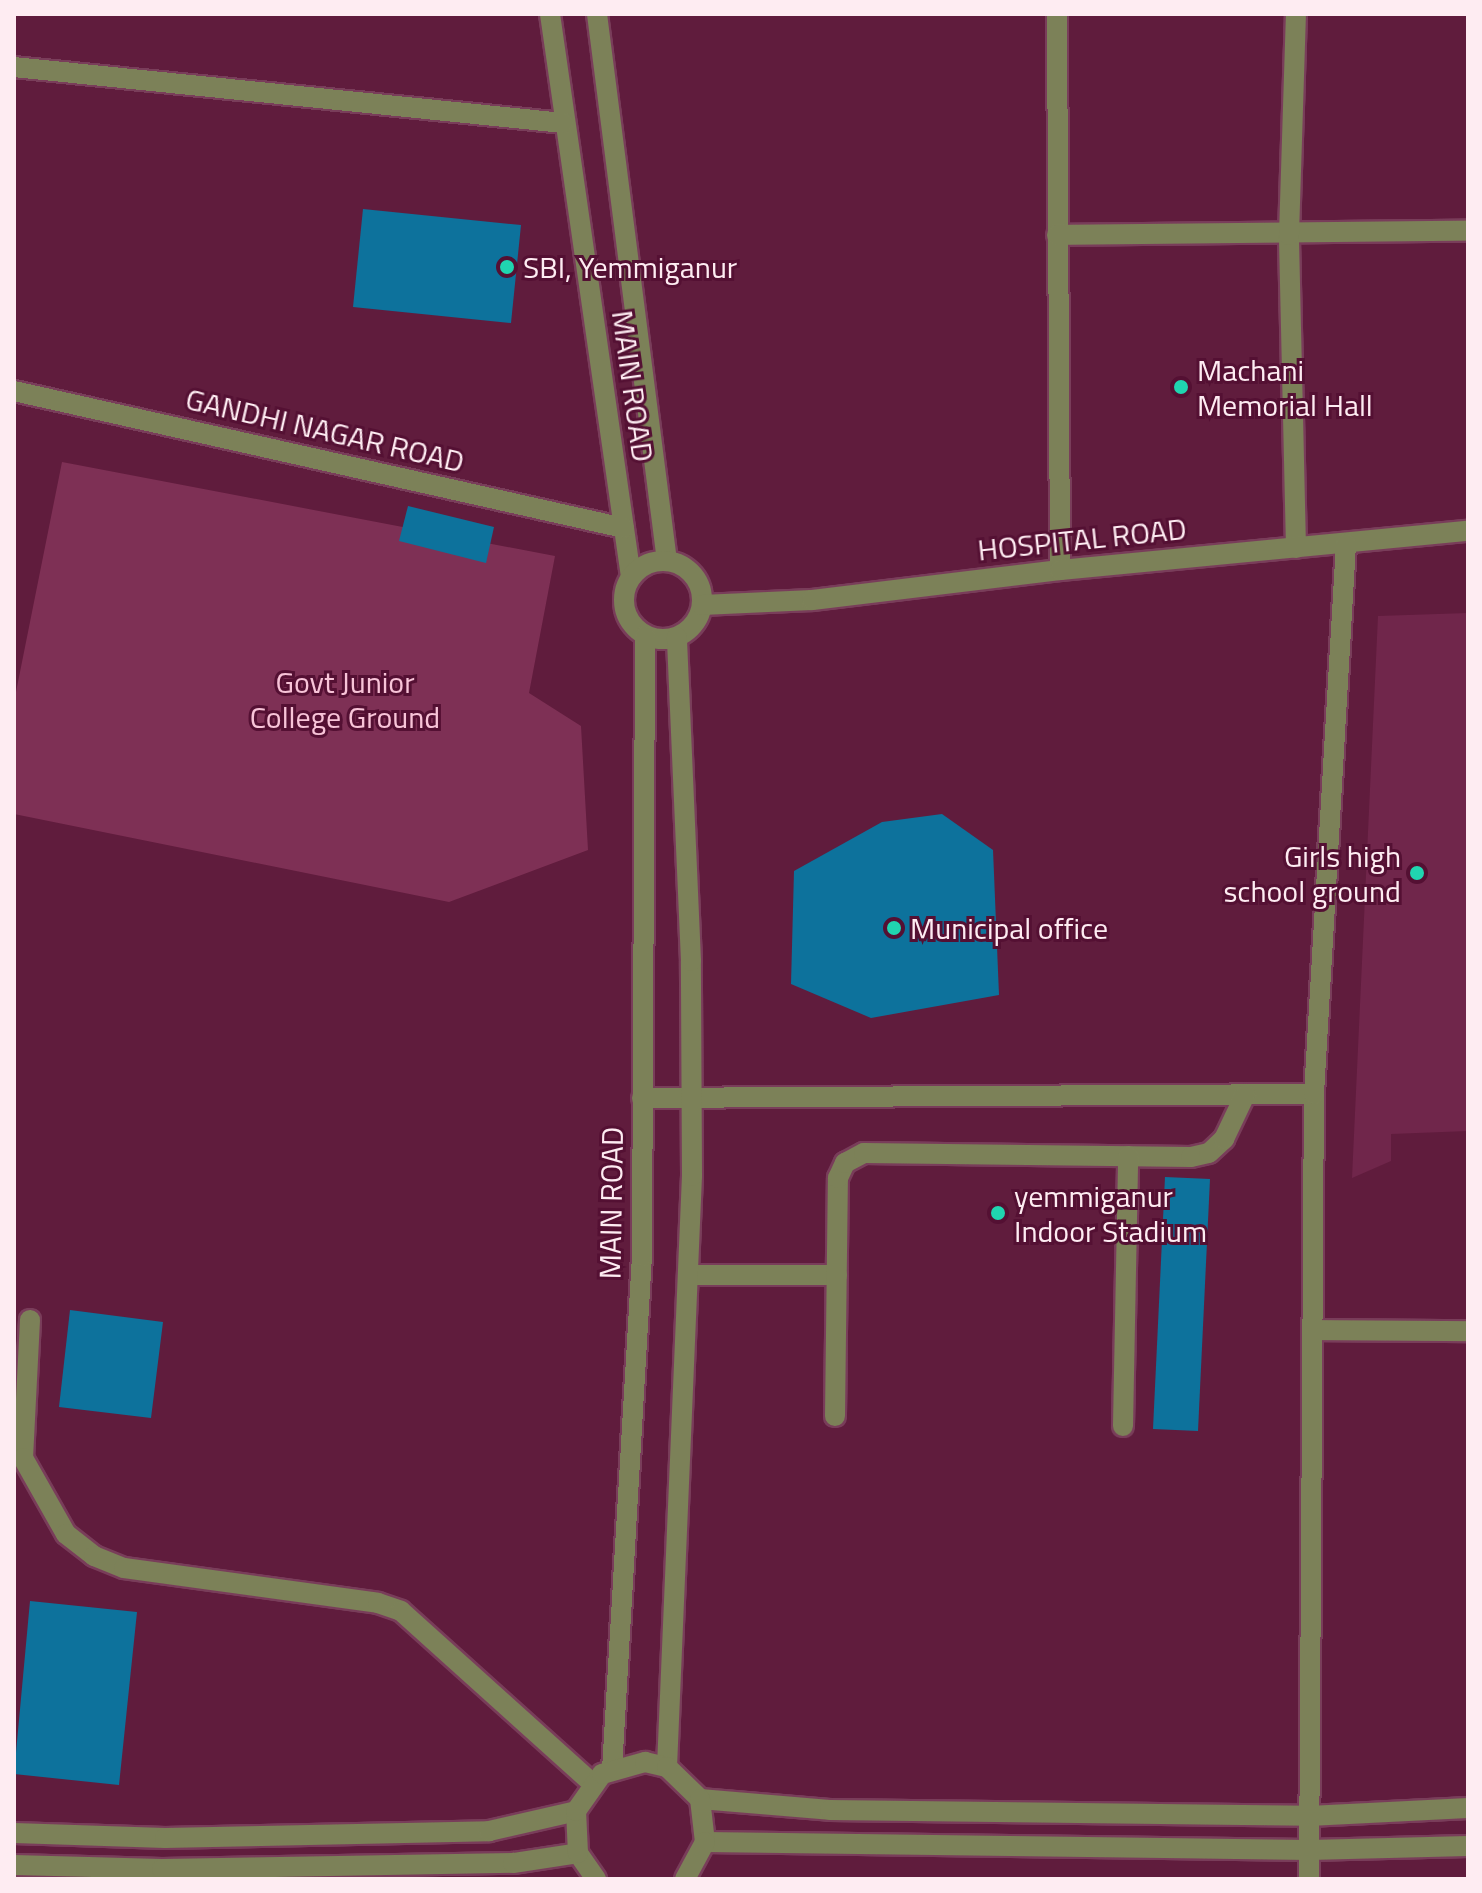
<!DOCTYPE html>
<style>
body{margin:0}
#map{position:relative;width:1482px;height:1893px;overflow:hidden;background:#601c3d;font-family:"Titillium Web",sans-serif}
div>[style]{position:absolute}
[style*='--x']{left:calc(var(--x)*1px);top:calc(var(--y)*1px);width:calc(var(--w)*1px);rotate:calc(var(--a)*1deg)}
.built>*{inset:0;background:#70264b}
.green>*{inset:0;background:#7e3055}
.building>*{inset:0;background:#0d729c}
.roads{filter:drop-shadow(2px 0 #793d5a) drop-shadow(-2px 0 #793d5a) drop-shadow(0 2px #793d5a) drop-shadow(0 -2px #793d5a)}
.minor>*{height:20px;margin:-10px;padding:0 10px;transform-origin:10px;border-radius:10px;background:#7c8158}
.minor>.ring{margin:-10px;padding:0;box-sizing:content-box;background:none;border:20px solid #7c8158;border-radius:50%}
.dots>*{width:22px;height:22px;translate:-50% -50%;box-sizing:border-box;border:4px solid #541033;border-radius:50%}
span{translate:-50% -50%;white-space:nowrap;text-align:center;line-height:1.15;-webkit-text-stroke:6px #541033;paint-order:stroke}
.poi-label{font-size:30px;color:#feecf2}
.left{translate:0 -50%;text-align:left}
.right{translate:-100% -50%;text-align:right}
.street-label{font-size:30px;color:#feecf2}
.park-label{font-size:30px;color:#f8c4d8}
.frame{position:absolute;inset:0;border:16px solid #feecf2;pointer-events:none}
</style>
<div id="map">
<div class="built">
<div style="clip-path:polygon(1468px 613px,1468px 1131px,1391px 1134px,1391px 1161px,1352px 1178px,1378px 616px)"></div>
</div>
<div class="green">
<div style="clip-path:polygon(62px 462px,555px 556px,529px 693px,581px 726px,588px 850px,449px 902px,14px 814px,14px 702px)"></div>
</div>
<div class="building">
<div style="clip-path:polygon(363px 209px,521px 225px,511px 323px,353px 307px)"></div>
<div style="clip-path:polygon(408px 506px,494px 527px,486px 563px,399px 541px)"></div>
<div style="clip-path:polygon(942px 814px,993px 850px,999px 995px,871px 1018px,791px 984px,794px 871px,882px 822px)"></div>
<div style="clip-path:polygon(1165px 1177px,1210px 1179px,1198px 1431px,1153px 1429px)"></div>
<div style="clip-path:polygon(70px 1310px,163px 1322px,151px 1418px,59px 1407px)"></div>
<div style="clip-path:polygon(30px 1601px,137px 1612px,119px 1785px,14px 1774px)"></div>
</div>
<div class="roads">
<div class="minor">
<div style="--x:550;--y:14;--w:569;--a:81.81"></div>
<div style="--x:597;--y:14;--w:551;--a:82.71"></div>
<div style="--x:1057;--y:14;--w:556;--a:89.69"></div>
<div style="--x:14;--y:67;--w:552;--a:5.82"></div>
<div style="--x:1057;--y:235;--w:411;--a:-0.6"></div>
<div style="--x:14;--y:391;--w:625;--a:12.66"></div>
<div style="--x:1296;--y:548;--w:313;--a:-91.3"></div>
<div style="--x:1289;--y:235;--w:221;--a:-88.2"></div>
<div class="ring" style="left:624px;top:561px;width:58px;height:58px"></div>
<div style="--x:702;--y:605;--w:110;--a:-2.6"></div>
<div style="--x:812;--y:600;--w:250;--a:-6.9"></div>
<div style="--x:1060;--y:570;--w:410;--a:-5.5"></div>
<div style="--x:642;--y:1098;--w:672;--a:-0.34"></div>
<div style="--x:691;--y:1275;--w:146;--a:0"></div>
<div style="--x:30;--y:1320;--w:138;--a:92.9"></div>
<div style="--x:23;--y:1458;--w:87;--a:60.5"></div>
<div style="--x:66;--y:1534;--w:36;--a:38"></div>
<div style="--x:94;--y:1556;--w:32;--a:22"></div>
<div style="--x:124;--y:1568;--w:256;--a:7.8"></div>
<div style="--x:378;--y:1603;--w:24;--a:19"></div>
<div style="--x:401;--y:1611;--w:258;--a:42"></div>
<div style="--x:1315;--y:1330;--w:153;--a:0.4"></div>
<div style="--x:835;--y:1416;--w:238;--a:-89.3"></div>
<div style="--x:838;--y:1178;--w:17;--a:-65"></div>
<div style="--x:845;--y:1163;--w:21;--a:-28"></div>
<div style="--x:864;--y:1153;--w:327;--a:0.7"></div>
<div style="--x:1191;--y:1157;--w:18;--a:-13"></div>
<div style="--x:1209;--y:1153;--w:21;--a:-43"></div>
<div style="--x:1224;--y:1139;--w:49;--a:-64.5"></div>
<div style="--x:1123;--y:1426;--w:270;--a:-88.9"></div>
<div style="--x:667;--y:1767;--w:592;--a:-87.58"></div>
<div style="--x:692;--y:1176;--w:215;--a:-90.3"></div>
<div style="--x:691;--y:961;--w:324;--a:-92.5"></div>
<div style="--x:612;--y:1770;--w:515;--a:-86.66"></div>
<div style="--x:642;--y:1256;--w:620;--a:-89.72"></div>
<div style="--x:700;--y:1799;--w:130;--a:4.8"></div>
<div style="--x:830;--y:1810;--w:479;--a:0.7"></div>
<div style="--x:1309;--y:1816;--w:159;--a:-2.9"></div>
<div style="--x:14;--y:1833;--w:151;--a:1.9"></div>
<div style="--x:165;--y:1838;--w:324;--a:-1.2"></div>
<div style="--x:489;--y:1831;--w:89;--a:-12.9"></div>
<div style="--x:705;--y:1842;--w:604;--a:0.76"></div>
<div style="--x:1309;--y:1850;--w:159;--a:-1.4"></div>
<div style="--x:14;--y:1865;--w:148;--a:1.5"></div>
<div style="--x:162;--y:1869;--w:351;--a:-1"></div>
<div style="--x:513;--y:1863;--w:66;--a:-8.7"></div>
<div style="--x:596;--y:1879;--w:32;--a:-125"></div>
<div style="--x:578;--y:1853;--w:42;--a:-92.7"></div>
<div style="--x:576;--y:1811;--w:45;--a:-54.9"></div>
<div style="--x:602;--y:1774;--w:45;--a:-15.6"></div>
<div style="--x:645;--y:1762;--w:23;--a:13"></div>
<div style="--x:667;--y:1767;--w:46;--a:44.1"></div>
<div style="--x:700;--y:1799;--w:43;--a:83.4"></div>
<div style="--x:705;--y:1842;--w:42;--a:118.4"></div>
<div style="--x:1309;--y:1879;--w:785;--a:-89.64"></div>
<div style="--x:1314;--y:1094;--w:551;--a:-86.67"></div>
</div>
</div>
<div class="dots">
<div style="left:507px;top:267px;background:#20d5b0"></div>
<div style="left:1181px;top:387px;background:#20d5b0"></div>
<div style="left:1417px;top:873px;background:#20d5b0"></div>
<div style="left:894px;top:928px;background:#20d5b0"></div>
<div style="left:998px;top:1213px;background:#20d5b0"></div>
</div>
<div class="poi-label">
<span class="left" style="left:523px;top:267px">SBI, Yemmiganur</span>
<span class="left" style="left:1197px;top:387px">Machani<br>Memorial Hall</span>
<span class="right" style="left:1401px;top:873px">Girls high<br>school ground</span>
<span class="left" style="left:910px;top:928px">Municipal office</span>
<span class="left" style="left:1014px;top:1213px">yemmiganur<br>Indoor Stadium</span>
</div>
<div class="street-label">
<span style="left:633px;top:386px;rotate:82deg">MAIN ROAD</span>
<span style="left:325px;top:430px;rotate:13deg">GANDHI NAGAR ROAD</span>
<span style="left:1082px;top:539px;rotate:-6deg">HOSPITAL ROAD</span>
<span style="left:611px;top:1203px;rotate:-89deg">MAIN ROAD</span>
</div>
<div class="park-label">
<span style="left:345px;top:699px">Govt Junior<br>College Ground</span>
</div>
<div class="frame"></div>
</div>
